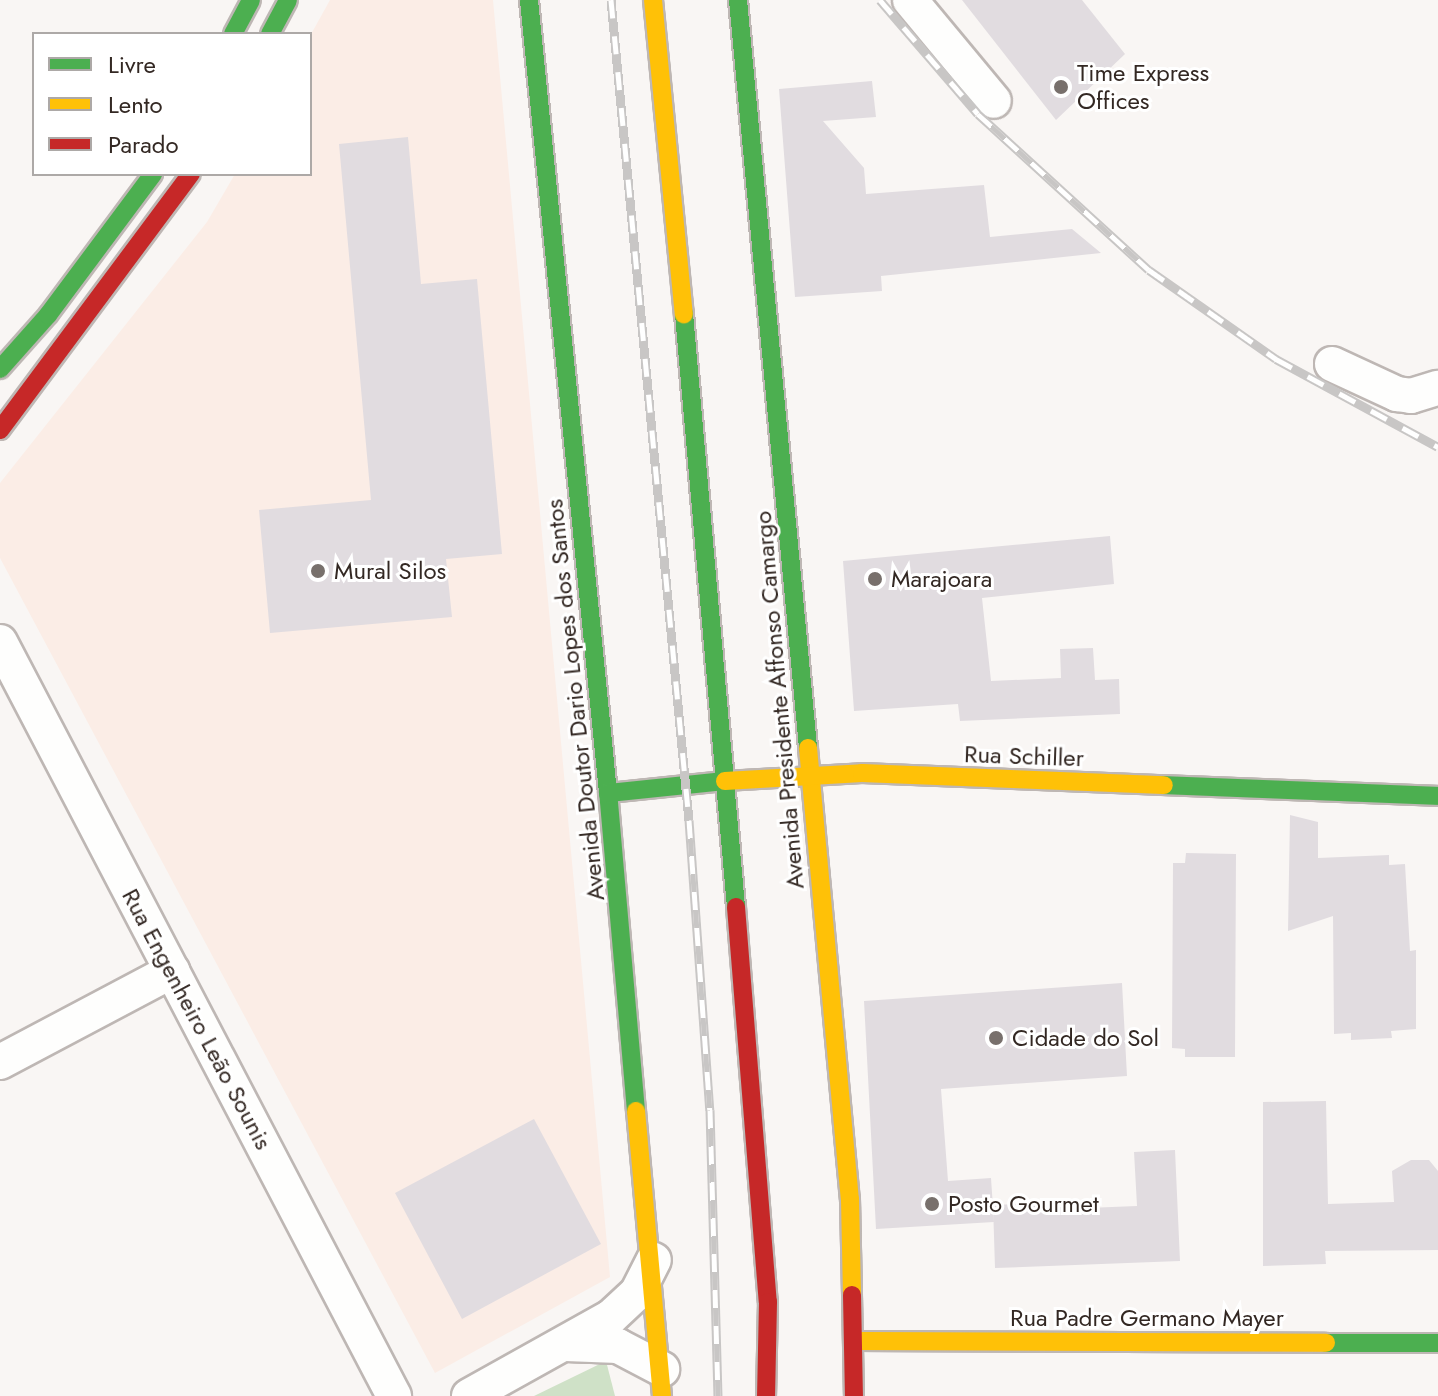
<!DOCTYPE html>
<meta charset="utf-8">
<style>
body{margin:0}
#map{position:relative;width:1438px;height:1396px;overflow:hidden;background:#f9f6f4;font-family:Jost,sans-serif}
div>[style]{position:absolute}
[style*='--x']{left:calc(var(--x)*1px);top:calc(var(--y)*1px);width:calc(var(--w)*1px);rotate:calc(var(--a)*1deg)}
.built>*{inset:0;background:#fbede6}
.green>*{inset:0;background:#cfe1c7}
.building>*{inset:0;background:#e1dce0}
.roads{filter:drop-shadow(2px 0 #beb7b4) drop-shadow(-2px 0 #beb7b4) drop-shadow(0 2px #beb7b4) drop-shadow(0 -2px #beb7b4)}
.street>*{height:34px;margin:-17px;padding:0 17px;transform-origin:17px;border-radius:17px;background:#fefefd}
.fast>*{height:18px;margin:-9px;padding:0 9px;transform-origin:9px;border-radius:9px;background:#4caf50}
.slow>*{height:18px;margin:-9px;padding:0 9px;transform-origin:9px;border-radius:9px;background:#ffc107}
.jam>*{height:18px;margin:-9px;padding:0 9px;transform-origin:9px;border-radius:9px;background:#c62828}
.rail>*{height:9px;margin-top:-4.5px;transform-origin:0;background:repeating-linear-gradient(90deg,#fff 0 18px,#c8c6c5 0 36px);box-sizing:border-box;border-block:2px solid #c8c6c5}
.dots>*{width:22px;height:22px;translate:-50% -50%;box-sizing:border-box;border:4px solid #fff;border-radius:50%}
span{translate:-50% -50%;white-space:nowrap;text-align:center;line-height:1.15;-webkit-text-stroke:6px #fff;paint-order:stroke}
.poi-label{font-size:24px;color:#332823}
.left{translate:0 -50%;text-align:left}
.street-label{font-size:24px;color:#332823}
.legend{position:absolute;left:32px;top:32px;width:280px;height:144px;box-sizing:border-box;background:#fff;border:2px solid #ada9a7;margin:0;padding:10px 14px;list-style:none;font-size:24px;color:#332823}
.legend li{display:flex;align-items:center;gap:16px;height:40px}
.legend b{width:40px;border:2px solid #ada9a7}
</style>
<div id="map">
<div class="built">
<div style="clip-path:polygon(330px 0,493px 0,610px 1277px,435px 1373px,0 558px,0 483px,207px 222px,235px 174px,310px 174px,310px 36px)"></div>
</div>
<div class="green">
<div style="clip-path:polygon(606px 1361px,615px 1396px,534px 1396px)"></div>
</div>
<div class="building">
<div style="clip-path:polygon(962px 0,1082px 0,1125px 54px,1056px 120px)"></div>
<div style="clip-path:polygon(872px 81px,876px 117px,823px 121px,864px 168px,866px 194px,984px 185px,990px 237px,1072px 229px,1101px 253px,881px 276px,882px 291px,795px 297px,779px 89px)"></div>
<div style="clip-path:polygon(408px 137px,421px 284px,477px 279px,502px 554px,446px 559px,452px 617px,270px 633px,259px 510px,371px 500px,339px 144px)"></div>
<div style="clip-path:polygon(1110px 536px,1114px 584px,982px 598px,991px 681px,1061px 678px,1060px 649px,1093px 648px,1095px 680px,1119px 679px,1120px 714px,960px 721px,958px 704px,854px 711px,843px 561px)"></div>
<div style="clip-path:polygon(1290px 815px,1318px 822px,1318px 858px,1389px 855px,1389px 865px,1405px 864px,1410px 951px,1416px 950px,1416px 1029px,1391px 1031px,1392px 1038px,1351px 1040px,1351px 1033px,1334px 1034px,1333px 916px,1288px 931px)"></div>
<div style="clip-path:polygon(1186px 853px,1236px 854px,1235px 1057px,1185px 1057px,1185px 1049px,1172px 1048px,1173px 863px,1185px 863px)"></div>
<div style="clip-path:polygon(1122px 983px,1127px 1076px,941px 1089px,948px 1181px,991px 1178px,994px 1222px,876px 1229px,864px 1001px)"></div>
<div style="clip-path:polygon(1326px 1101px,1328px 1204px,1394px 1202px,1392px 1171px,1411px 1160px,1429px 1160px,1438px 1171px,1438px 1250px,1325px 1251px,1326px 1264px,1263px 1266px,1263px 1102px)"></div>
<div style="clip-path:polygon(534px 1119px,601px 1244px,462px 1319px,395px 1193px)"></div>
<div style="clip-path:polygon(1175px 1150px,1180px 1261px,995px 1268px,993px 1205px,1086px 1201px,1087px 1208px,1137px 1206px,1134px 1152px)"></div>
</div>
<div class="roads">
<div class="street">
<div style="--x:910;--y:0;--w:131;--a:50.3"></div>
<div style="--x:1332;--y:364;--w:72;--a:24.8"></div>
<div style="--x:1397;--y:394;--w:14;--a:8"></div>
<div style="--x:1411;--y:396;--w:28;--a:-17"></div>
<div style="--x:0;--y:642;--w:851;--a:62.41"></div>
<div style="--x:0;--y:1062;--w:195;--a:-27.9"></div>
<div style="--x:566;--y:1344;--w:52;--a:2.2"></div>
<div style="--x:618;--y:1346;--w:50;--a:27.6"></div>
<div style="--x:469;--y:1396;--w:162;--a:-29.1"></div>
<div style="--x:611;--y:1317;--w:35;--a:-43"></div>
<div style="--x:637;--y:1293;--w:37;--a:-63"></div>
</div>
<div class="fast">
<div style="--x:529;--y:0;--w:797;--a:84.31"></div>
<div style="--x:738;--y:0;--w:751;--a:84.65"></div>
<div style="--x:233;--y:34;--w:38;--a:-62"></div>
<div style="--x:270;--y:34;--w:38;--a:-62"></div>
<div style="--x:684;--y:314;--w:595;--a:84.99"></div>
<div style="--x:0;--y:369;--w:72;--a:-48.4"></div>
<div style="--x:48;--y:315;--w:176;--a:-53.3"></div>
<div style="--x:1164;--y:785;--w:274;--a:2.3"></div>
<div style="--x:636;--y:1111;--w:319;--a:-95"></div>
<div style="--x:608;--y:793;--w:118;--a:-5.9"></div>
<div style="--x:1326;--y:1343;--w:112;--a:0"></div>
</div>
<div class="slow">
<div style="--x:653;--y:0;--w:316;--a:84.4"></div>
<div style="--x:808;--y:748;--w:453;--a:84.7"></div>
<div style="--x:850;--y:1199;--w:96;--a:88.8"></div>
<div style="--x:725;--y:781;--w:137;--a:-3.3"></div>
<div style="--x:862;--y:773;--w:302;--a:2.3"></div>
<div style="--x:636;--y:1111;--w:286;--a:84.8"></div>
<div style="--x:855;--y:1341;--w:471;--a:0.2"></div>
</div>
<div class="jam">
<div style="--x:0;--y:430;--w:319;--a:-53.3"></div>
<div style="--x:736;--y:907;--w:396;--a:85.4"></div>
<div style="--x:768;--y:1302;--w:94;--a:91.2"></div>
<div style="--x:852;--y:1295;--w:101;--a:88.9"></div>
</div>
</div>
<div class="rail">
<div style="--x:611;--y:0;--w:824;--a:84.57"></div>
<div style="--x:689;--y:820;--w:291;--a:85.9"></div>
<div style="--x:710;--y:1110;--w:286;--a:88.4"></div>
<div style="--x:880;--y:0;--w:150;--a:49.3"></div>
<div style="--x:978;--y:114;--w:231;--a:42.4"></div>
<div style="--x:1149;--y:270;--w:155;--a:35"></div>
<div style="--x:1276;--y:359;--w:184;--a:28.5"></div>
</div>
<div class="dots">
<div style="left:1061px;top:87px;background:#78706c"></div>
<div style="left:318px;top:571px;background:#78706c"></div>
<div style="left:875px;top:579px;background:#78706c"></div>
<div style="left:996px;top:1038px;background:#78706c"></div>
<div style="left:932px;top:1204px;background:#78706c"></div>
</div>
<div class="poi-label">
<span class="left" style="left:1077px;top:87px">Time Express<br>Offices</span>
<span class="left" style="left:334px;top:571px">Mural Silos</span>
<span class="left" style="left:891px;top:579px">Marajoara</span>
<span class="left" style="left:1012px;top:1038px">Cidade do Sol</span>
<span class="left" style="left:948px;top:1204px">Posto Gourmet</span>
</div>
<div class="street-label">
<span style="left:575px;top:700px;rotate:-96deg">Avenida Doutor Dario Lopes dos Santos</span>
<span style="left:779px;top:700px;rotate:-95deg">Avenida Presidente Affonso Camargo</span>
<span style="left:1024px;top:756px;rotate:2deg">Rua Schiller</span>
<span style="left:197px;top:1019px;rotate:62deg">Rua Engenheiro Leão Sounis</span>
<span style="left:1147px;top:1318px">Rua Padre Germano Mayer</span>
</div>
<ul class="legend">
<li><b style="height:10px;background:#4caf50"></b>Livre</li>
<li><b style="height:10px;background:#ffc107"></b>Lento</li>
<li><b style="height:10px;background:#c62828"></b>Parado</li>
</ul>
</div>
